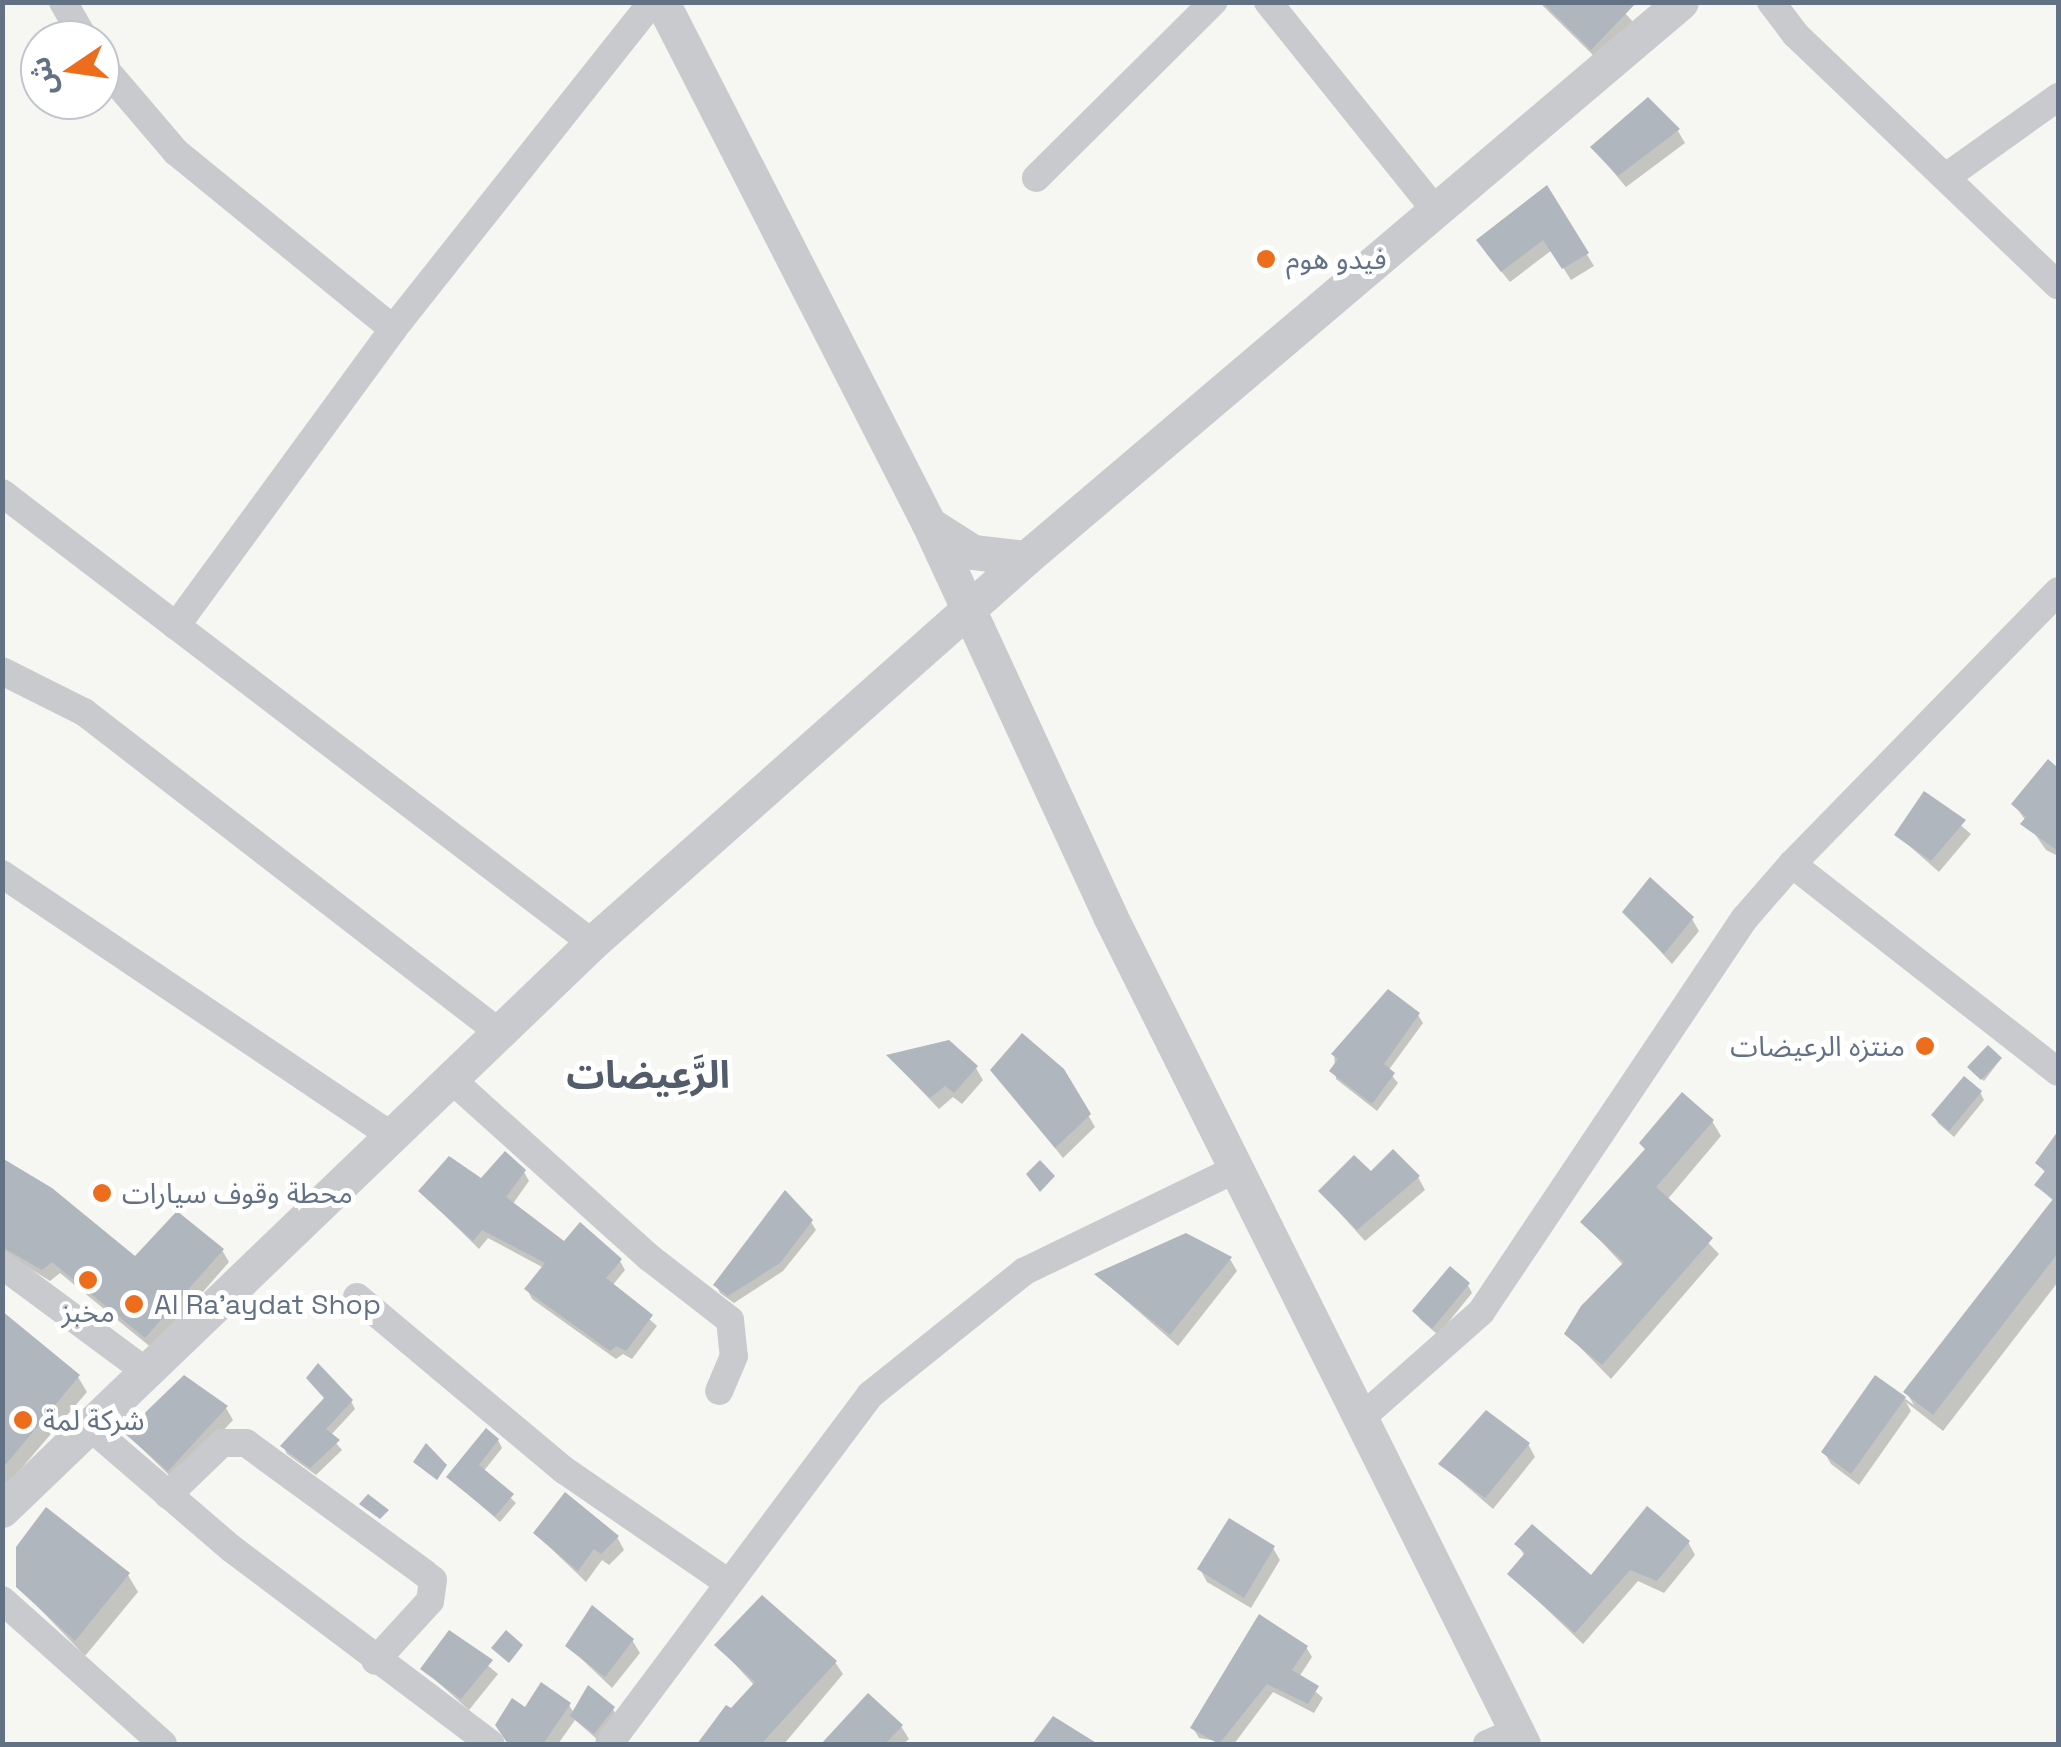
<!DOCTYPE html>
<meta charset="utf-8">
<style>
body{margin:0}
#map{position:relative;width:2061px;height:1747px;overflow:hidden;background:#f6f6f2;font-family:"Space Grotesk","Noto Sans Arabic",sans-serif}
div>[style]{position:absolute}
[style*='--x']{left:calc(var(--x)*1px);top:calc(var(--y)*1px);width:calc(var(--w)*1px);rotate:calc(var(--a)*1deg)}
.shadow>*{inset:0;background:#0003}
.building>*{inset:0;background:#b0b6bd}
.minor>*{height:28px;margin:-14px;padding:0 14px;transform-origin:14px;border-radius:14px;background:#c8cace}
.tertiary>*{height:35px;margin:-17.5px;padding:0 17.5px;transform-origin:17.5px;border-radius:17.5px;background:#c8cace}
.dots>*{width:28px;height:28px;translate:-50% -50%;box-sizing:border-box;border:5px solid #fff;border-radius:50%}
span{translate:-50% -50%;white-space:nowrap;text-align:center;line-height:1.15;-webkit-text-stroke:10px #fff;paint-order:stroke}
.poi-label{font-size:28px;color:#637185}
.left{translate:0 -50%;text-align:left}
.right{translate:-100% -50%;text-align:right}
.district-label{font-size:38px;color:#525c6a;font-weight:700}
.frame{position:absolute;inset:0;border:5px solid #637185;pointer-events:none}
.north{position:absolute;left:20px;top:20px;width:100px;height:100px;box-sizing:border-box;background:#fff;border:2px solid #c1c6ce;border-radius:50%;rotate:257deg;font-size:28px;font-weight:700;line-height:40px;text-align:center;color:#637185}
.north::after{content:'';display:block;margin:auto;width:35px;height:45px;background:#ed6d1c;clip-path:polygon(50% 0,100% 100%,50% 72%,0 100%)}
</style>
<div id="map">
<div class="shadow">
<div style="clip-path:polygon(1539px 2px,1615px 2px,1635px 24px,1599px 61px)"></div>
<div style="clip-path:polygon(1678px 131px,1685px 143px,1626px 187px,1593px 148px)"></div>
<div style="clip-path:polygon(1547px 189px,1594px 266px,1571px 280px,1552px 250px,1510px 282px,1486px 253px)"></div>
<div style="clip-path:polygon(2049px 763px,2058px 771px,2058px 856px,2046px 850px,2014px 804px)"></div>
<div style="clip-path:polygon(1925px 795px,1971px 834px,1939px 872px,1897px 835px)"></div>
<div style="clip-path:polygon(1625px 913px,1692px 919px,1699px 931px,1672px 964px)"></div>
<div style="clip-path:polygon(1418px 1015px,1423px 1023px,1388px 1071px,1398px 1083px,1377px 1111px,1336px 1079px,1334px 1054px)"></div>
<div style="clip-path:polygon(889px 1057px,976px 1068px,983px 1080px,962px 1104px,953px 1097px,939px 1109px)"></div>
<div style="clip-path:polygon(2000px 1060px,1984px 1081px,1972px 1070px)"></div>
<div style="clip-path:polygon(1062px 1070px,1095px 1127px,1063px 1158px,993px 1071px)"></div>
<div style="clip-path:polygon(1980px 1092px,1984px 1100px,1954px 1137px,1938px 1123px,1934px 1116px)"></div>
<div style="clip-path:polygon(1712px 1121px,1721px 1136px,1667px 1200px,1719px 1254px,1611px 1379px,1567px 1334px,1624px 1266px,1583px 1222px,1646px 1151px,1642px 1144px)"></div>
<div style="clip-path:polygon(2058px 1135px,2058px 1205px,2037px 1186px,2046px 1173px,2038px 1164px)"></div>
<div style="clip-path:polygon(2px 1159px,135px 1260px,222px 1250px,229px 1262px,153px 1349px,60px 1273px,50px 1281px,2px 1251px)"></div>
<div style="clip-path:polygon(524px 1172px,529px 1181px,512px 1205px,564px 1245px,620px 1261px,625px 1270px,612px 1286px,657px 1326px,632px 1359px,623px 1354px,616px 1359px,532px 1299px,527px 1289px,544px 1268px,488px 1238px,479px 1249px,421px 1192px)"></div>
<div style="clip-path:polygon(1371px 1174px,1418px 1177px,1425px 1190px,1365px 1241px,1321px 1192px)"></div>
<div style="clip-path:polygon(811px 1222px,816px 1230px,783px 1271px,734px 1303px,720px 1293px,716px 1285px)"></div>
<div style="clip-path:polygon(2037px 1223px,2058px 1240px,2058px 1282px,1943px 1431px,1906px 1402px,1911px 1411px,1859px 1485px,1831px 1464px,1824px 1452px,1876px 1378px,1914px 1405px,1906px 1392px)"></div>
<div style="clip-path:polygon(1230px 1259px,1237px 1271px,1178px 1346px,1098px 1276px)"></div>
<div style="clip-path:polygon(1468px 1285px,1472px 1293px,1438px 1335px,1420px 1319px,1415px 1312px)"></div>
<div style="clip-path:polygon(2px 1315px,78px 1377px,87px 1392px,2px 1491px)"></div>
<div style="clip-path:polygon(351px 1401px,355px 1409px,330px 1436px,342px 1450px,316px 1475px,287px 1454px,283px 1446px)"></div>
<div style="clip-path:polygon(226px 1408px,233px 1420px,176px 1482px,127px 1434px)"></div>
<div style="clip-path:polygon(498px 1440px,502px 1448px,483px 1472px,516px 1503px,500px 1522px,449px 1478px)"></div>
<div style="clip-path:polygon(1528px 1444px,1535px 1457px,1493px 1509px,1441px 1464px)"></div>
<div style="clip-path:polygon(536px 1534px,617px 1537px,624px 1550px,609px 1565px,602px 1560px,586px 1582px)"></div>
<div style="clip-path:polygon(1688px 1542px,1695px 1555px,1664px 1593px,1638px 1581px,1583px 1644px,1510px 1574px,1525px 1557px,1518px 1544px,1591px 1579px)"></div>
<div style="clip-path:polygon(1273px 1548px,1280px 1560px,1251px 1608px,1207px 1582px,1200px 1569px)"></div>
<div style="clip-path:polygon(128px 1575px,138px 1592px,85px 1656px,18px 1586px)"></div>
<div style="clip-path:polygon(449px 1633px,498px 1674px,469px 1710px,423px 1669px)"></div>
<div style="clip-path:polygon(632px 1640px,640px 1653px,612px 1688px,568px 1646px)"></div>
<div style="clip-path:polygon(718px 1646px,835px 1662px,843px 1674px,784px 1744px,701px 1744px,727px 1708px,731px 1711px,755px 1686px)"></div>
<div style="clip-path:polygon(1306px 1647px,1312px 1657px,1299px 1677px,1323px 1698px,1314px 1713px,1273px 1692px,1234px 1744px,1199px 1738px,1193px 1728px)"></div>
<div style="clip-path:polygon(868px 1696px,901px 1726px,909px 1739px,903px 1744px,824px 1744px)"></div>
<div style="clip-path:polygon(569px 1705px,574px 1713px,613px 1709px,617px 1717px,599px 1741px,575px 1720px,558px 1744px,511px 1744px,505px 1738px,525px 1711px)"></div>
</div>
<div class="building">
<div style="clip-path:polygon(1542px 2px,1637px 2px,1591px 50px)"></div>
<div style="clip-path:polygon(1648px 97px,1680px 129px,1618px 176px,1590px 147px)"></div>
<div style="clip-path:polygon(1547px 185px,1589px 253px,1562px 269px,1543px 240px,1501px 272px,1476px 240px)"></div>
<div style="clip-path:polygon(2048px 759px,2058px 768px,2058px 851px,2020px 824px,2026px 817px,2011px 804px)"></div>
<div style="clip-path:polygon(1924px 791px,1966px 820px,1931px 861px,1894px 835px)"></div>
<div style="clip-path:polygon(1650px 877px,1694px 917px,1664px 954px,1622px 912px)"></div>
<div style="clip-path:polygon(1388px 989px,1420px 1013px,1384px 1064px,1395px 1073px,1372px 1104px,1329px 1071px,1338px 1059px,1331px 1054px)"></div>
<div style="clip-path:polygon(1022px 1033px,1064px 1069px,1091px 1114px,1055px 1148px,990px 1070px)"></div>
<div style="clip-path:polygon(949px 1040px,978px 1066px,954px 1093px,945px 1086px,930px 1098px,886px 1055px)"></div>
<div style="clip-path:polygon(1988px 1045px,2002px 1058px,1981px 1080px,1967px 1067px)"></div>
<div style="clip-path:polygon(1964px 1076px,1982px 1091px,1949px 1131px,1931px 1115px)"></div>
<div style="clip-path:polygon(1682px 1092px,1714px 1120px,1656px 1187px,1713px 1238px,1602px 1365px,1564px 1334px,1581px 1306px,1624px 1262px,1580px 1222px,1645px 1149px,1639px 1143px)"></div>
<div style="clip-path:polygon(2058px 1131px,2058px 1253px,1933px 1415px,1903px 1392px,2053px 1199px,2034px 1185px,2045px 1171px,2035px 1163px)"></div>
<div style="clip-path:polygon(1393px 1149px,1420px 1176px,1357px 1230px,1318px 1191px,1354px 1155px,1371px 1171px)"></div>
<div style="clip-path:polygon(505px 1151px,526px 1170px,506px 1197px,564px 1241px,580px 1222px,622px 1259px,606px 1278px,653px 1315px,626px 1351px,616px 1346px,610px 1351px,524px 1289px,545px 1263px,482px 1230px,473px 1241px,418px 1191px,449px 1156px,481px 1178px)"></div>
<div style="clip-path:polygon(2px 1158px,52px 1188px,135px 1256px,177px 1211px,224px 1249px,145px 1338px,52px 1262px,42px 1270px,2px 1247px)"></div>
<div style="clip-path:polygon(1040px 1160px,1055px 1176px,1040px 1192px,1026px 1174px)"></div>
<div style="clip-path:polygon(785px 1190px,813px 1220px,780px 1263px,728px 1296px,713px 1285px)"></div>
<div style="clip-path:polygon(1186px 1233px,1232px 1257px,1170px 1335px,1094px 1274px)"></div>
<div style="clip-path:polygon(1450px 1266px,1470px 1283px,1432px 1329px,1412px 1311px)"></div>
<div style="clip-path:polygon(2px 1311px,80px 1375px,2px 1469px)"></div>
<div style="clip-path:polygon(318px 1363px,353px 1400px,326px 1429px,340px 1440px,310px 1468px,280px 1446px,324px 1398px,306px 1378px)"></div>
<div style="clip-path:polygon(184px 1375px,228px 1406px,168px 1471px,124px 1433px)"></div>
<div style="clip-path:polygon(1875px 1375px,1906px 1397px,1851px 1474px,1821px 1452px)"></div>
<div style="clip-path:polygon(1486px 1410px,1530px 1443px,1485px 1498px,1438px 1464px)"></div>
<div style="clip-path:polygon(486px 1428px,499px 1439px,479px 1465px,514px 1494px,495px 1516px,446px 1477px)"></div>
<div style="clip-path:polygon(426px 1443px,447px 1465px,437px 1480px,413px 1462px)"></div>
<div style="clip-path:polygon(565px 1492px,619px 1536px,601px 1554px,594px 1549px,578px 1571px,533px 1533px)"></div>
<div style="clip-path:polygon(368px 1494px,389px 1510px,380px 1519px,359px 1504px)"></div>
<div style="clip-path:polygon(1647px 1506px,1690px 1541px,1657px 1581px,1630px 1570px,1575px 1633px,1507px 1574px,1525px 1553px,1514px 1544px,1532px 1524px,1591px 1575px)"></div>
<div style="clip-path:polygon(46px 1507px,130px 1573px,75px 1641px,16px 1587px,16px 1547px)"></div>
<div style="clip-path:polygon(1229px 1518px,1275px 1546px,1244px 1598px,1197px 1569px)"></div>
<div style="clip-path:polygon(762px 1595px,837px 1661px,761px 1744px,697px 1744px,726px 1705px,731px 1708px,755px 1682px,714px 1645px)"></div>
<div style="clip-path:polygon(592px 1605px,634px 1639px,605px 1677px,565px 1646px)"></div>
<div style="clip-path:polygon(1259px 1614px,1308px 1646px,1292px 1670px,1319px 1686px,1308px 1704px,1267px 1684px,1219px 1744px,1190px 1728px)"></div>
<div style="clip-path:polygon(449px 1630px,493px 1660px,461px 1699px,420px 1669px)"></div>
<div style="clip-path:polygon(506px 1630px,523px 1645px,509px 1663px,491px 1648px)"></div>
<div style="clip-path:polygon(541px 1682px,571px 1703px,543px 1744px,508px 1744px,495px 1725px,512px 1698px,525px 1707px)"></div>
<div style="clip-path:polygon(588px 1685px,615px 1707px,594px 1734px,570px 1716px)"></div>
<div style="clip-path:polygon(868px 1693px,903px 1725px,885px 1744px,821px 1744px)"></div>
<div style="clip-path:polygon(1053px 1716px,1098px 1744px,1032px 1744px)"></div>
</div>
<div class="minor">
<div style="--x:63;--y:2;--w:44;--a:59.9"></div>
<div style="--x:1268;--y:2;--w:268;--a:51.2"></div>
<div style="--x:1771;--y:2;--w:41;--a:52.9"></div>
<div style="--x:1796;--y:35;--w:362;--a:43.7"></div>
<div style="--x:100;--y:63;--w:117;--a:49.5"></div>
<div style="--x:176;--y:152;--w:280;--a:39.2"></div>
<div style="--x:1946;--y:177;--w:138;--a:-35.5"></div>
<div style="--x:1036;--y:178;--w:250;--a:-44.8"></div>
<div style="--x:2;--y:493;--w:742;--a:37.33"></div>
<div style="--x:176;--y:626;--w:368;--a:-53.8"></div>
<div style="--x:393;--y:329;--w:417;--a:-51.6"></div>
<div style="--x:2;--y:671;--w:92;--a:26.6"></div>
<div style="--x:84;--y:712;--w:525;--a:37.66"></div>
<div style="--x:1792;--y:864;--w:381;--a:-45.7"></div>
<div style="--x:2;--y:874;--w:473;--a:33.9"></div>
<div style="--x:452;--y:1080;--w:266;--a:42"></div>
<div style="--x:650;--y:1258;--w:101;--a:37.8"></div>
<div style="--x:730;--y:1320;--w:36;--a:84"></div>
<div style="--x:734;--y:1356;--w:38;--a:113"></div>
<div style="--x:2;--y:1265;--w:182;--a:36.5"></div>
<div style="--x:357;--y:1297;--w:270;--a:39.9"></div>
<div style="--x:564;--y:1470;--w:198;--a:34.5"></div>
<div style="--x:1360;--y:1419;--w:162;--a:-41.5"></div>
<div style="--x:1481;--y:1312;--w:474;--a:-56.2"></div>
<div style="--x:1745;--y:918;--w:72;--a:-49"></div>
<div style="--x:1792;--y:864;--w:338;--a:38"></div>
<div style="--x:90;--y:1427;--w:187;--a:40.7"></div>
<div style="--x:232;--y:1549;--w:324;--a:37"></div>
<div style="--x:168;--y:1495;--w:75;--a:-43.9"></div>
<div style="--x:222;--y:1443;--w:24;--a:0"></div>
<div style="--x:246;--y:1443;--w:220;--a:36.1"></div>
<div style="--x:424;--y:1573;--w:11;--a:38"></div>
<div style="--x:433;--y:1580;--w:21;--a:98"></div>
<div style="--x:430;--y:1601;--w:81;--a:132.5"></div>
<div style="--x:2;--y:1600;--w:216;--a:41.8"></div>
<div style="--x:609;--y:1744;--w:436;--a:-53.2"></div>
<div style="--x:870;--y:1395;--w:198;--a:-38.7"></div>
<div style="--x:1025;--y:1271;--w:234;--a:-25.8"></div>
<div style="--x:1487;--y:1744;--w:32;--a:-24"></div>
</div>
<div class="tertiary">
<div style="--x:662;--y:2;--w:586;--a:62.91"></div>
<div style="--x:929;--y:524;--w:432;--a:65.2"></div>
<div style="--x:1110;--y:916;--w:925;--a:63.49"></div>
<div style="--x:929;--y:524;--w:52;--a:32.5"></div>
<div style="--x:973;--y:552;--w:53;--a:6.5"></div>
<div style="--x:2;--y:1510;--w:818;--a:-43.86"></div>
<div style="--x:592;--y:943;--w:580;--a:-41.58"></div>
<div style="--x:1026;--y:558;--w:859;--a:-40.33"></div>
</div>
<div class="dots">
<div style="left:1266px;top:259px;background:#ed6d1c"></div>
<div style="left:1925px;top:1046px;background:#ed6d1c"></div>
<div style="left:102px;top:1193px;background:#ed6d1c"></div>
<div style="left:88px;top:1280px;background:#ed6d1c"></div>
<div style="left:134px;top:1304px;background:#ed6d1c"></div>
<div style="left:23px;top:1420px;background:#ed6d1c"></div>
</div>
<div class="poi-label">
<span class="left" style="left:1286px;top:259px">فيدو هوم</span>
<span class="right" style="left:1905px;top:1046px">منتزه الرعيضات</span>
<span class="left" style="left:122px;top:1193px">محطة وقوف سيارات</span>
<span class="left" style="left:154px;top:1304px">Al Ra'aydat Shop</span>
<span style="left:88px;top:1312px">مخبز</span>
<span class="left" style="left:43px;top:1420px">شركة لمة</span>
</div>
<div class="district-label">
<span style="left:648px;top:1076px">الرَّعِيضات</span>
</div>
<div class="frame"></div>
<div class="north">ش</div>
</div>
